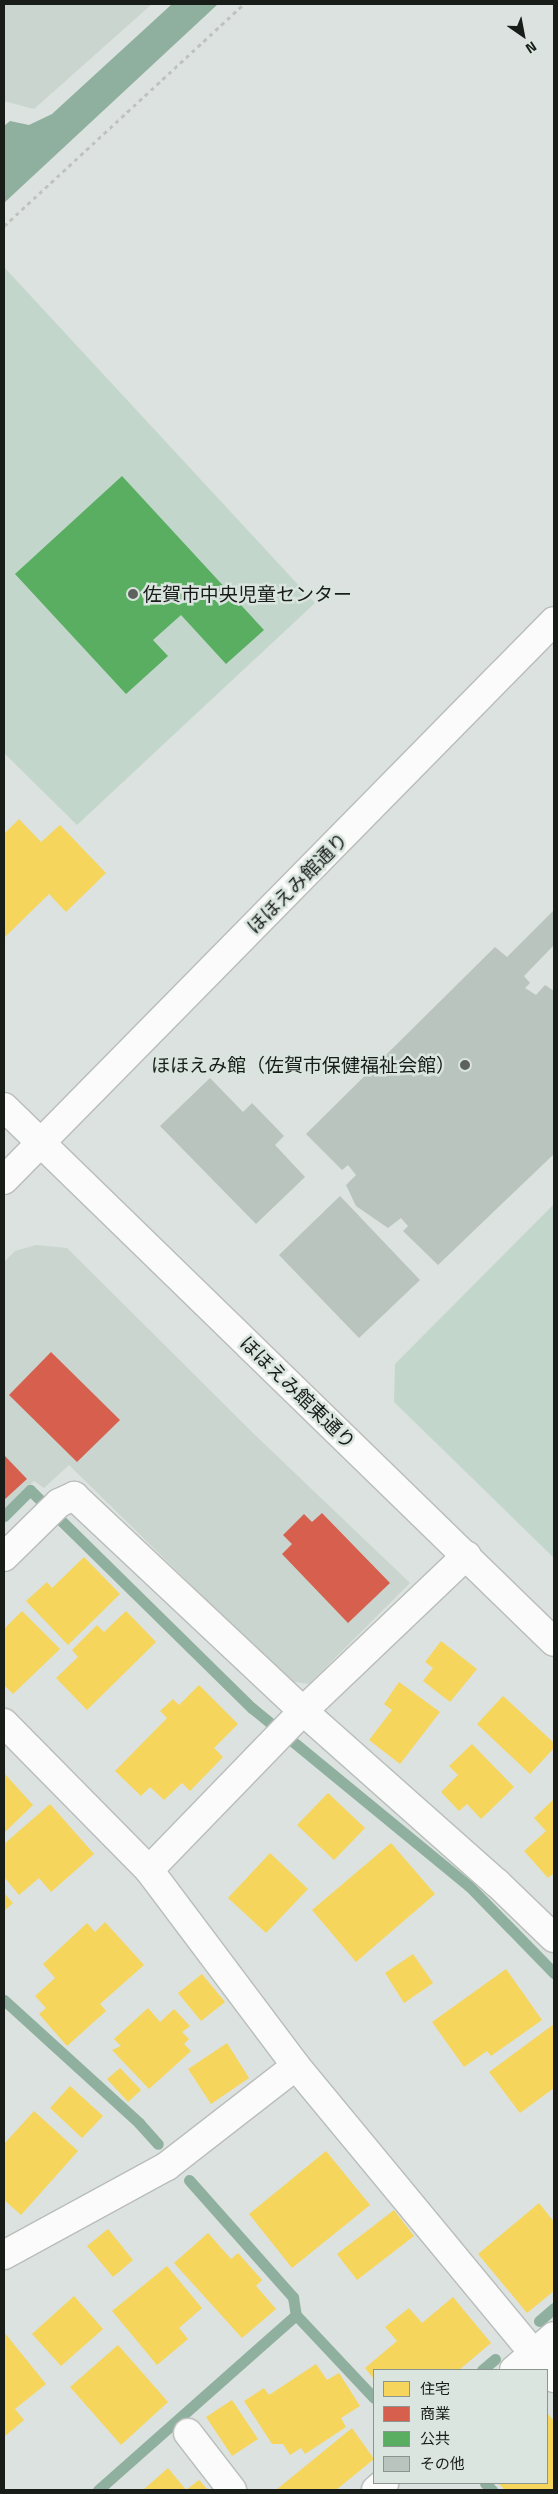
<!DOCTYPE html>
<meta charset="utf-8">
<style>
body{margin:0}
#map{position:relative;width:558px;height:2494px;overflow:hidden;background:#dce2df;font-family:"Titillium Web","Noto Sans JP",sans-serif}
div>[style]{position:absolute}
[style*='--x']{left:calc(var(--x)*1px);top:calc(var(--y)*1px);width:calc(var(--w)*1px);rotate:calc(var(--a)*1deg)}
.built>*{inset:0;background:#c9d5ce}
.green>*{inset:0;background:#c3d6cc}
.water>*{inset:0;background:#8fb09e}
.homes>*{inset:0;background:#f6d55c}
.shops>*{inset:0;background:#d6604d}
.public>*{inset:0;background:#5aae61}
.stream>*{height:11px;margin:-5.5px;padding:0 5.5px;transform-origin:5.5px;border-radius:5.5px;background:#8fb09e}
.building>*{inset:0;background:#b8c4bd}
.path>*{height:3px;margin-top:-1.5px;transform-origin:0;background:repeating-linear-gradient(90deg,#c0c2c0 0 4px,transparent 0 8px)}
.roads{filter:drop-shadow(1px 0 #b9bdbb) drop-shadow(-1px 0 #b9bdbb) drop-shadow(0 1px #b9bdbb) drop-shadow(0 -1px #b9bdbb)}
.minor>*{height:28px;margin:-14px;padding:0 14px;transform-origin:14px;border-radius:14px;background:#fafbfa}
.tertiary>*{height:28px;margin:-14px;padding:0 14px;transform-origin:14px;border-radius:14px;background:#fafbfa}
.dots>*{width:14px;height:14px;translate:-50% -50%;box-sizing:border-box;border:2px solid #d9e5de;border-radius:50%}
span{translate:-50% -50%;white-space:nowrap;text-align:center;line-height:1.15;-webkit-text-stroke:5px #d9e5de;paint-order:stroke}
.poi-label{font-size:19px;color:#191d1a}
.left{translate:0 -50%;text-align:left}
.right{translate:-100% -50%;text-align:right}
.street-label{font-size:19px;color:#191d1a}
.frame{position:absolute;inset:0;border:5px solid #191d1a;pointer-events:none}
.legend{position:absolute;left:373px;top:2369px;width:175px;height:115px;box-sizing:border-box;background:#d9e5de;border:1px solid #8c9590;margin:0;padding:6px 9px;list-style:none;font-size:15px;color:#191d1a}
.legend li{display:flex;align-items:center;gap:10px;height:25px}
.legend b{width:25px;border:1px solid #8c9590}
.north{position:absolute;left:498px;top:10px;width:50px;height:50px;-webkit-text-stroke:4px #d9e5de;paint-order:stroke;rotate:147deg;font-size:14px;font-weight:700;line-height:20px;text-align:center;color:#191d1a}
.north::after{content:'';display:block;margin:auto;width:18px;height:22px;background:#191d1a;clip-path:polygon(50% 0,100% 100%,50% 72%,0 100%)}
</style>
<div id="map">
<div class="built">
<div style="clip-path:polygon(4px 4px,152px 4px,34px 109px,4px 101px)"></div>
<div style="clip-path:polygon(36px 1245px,67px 1248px,254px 1434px,410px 1583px,309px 1684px,289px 1681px,69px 1465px,44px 1488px,34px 1481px,4px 1511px,4px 1262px,15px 1251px)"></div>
</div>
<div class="green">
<div style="clip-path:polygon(4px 267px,315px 603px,77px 825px,4px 753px)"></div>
<div style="clip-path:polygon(554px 1204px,554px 1558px,394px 1402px,395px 1364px)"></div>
</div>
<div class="water">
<div style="clip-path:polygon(172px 4px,218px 4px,4px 203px,4px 126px,10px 121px,29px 125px,52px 114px)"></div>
</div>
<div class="homes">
<div style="clip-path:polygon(19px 819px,41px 842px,60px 825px,106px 873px,66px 912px,49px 894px,4px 938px,4px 834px)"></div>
<div style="clip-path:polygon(84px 1557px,120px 1594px,68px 1645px,26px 1601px,47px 1582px,52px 1588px)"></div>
<div style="clip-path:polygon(22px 1611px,60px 1649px,13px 1694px,4px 1685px,4px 1629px)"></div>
<div style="clip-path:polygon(126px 1611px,156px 1642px,87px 1710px,56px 1678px,78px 1657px,72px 1650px,97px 1625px,104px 1632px)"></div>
<div style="clip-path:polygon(441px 1641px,477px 1669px,450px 1702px,423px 1681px,433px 1668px,425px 1662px)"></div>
<div style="clip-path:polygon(399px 1682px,440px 1712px,400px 1764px,369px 1740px,392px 1710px,384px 1704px)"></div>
<div style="clip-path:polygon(199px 1685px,238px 1724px,214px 1748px,223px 1757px,190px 1791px,182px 1783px,164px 1800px,150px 1787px,141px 1796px,115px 1771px,167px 1718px,160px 1711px,173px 1699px,179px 1705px)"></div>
<div style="clip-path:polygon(503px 1696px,554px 1743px,554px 1748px,530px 1774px,477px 1724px)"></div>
<div style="clip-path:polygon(472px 1744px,514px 1787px,481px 1819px,467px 1804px,459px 1811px,441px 1792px,458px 1775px,449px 1766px)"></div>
<div style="clip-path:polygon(4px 1773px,33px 1805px,4px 1833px)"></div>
<div style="clip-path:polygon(328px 1793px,365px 1828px,334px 1860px,297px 1825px)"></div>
<div style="clip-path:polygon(554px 1799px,554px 1873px,548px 1878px,524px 1851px,546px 1831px,534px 1818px)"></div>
<div style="clip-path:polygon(50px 1804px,94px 1854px,51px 1892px,39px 1878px,19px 1895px,4px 1877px,4px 1844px)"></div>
<div style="clip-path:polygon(391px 1843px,435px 1894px,356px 1962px,312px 1910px)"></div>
<div style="clip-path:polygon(270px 1853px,308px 1889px,266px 1933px,228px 1898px)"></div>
<div style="clip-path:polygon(4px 1893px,13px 1903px,4px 1911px)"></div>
<div style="clip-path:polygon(105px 1922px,144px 1965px,100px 2004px,106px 2011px,67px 2046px,39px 2014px,46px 2008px,35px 1996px,55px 1978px,43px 1964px,87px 1923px,95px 1932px)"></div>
<div style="clip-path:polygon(413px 1954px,433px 1983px,404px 2003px,385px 1973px)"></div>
<div style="clip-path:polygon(506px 1969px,542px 2020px,491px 2056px,487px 2051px,464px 2067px,432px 2022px)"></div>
<div style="clip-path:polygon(202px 1974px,225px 2002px,201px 2021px,178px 1993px)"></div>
<div style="clip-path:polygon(148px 2008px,160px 2022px,174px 2009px,190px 2026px,182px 2032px,189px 2039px,184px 2044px,191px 2051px,149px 2089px,112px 2050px,121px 2046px,114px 2039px)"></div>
<div style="clip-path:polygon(554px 2024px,554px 2088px,520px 2113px,489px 2072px)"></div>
<div style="clip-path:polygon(227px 2043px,249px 2078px,211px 2104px,188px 2069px)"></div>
<div style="clip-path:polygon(120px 2068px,141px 2090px,128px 2102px,107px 2079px)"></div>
<div style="clip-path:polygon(70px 2086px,103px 2116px,82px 2138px,50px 2108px)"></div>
<div style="clip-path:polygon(34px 2111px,78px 2151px,21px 2215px,4px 2200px,4px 2144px)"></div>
<div style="clip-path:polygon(326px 2151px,370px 2205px,292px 2268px,249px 2214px)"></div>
<div style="clip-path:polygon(539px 2203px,554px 2222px,554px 2291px,527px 2313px,478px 2254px)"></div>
<div style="clip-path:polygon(394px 2210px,414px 2236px,357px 2280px,337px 2254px)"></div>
<div style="clip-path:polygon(108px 2229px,133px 2260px,113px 2277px,87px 2246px)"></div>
<div style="clip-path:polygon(208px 2233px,231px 2259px,238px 2253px,262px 2280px,256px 2286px,276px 2309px,242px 2338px,174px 2263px)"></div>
<div style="clip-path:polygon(167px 2266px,202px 2308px,179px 2328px,188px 2339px,157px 2365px,112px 2311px)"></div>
<div style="clip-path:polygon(74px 2296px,103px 2329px,61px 2366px,32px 2334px)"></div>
<div style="clip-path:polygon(453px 2297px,491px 2343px,459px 2370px,374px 2370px,374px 2379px,365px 2368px,397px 2341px,385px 2327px,409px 2308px,422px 2323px)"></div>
<div style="clip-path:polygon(4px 2332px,46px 2384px,15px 2409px,24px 2420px,4px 2437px)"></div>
<div style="clip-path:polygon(118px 2345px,168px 2402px,121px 2445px,70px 2387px)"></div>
<div style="clip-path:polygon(316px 2364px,327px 2380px,339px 2373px,360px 2406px,341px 2418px,346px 2427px,305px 2454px,301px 2448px,290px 2455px,283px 2444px,272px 2444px,244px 2401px,264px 2388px,269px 2395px)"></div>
<div style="clip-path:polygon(232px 2400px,258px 2439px,232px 2456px,206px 2417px)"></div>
<div style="clip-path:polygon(547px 2413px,554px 2421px,554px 2490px,505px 2490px,498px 2483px,547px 2483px)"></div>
<div style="clip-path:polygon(352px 2428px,374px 2459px,336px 2490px,276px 2490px)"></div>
<div style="clip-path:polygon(168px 2468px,186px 2490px,199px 2480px,208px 2490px,143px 2490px)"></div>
</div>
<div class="shops">
<div style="clip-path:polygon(51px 1352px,120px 1420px,77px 1462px,9px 1395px)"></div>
<div style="clip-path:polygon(4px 1455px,27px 1479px,4px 1500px)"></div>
<div style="clip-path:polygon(322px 1513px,390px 1583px,348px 1623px,282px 1554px,292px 1544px,283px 1535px,304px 1514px,312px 1522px)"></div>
</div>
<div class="public">
<div style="clip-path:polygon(122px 476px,264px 630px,226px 664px,181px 615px,153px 640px,168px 656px,126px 694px,15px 574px)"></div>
</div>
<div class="stream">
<div style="--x:4;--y:1516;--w:37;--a:-45"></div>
<div style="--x:30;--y:1490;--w:311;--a:44.5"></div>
<div style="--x:252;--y:1708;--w:281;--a:39.4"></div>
<div style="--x:469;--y:1886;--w:122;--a:45.7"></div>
<div style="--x:4;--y:2000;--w:183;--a:42.3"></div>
<div style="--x:139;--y:2123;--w:28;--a:48"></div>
<div style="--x:189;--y:2180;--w:157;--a:48.4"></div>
<div style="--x:293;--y:2297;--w:18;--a:81"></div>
<div style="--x:296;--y:2315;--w:114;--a:46.8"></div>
<div style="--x:539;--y:2321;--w:20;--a:-41"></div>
<div style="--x:482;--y:2370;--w:17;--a:-40"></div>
<div style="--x:485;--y:2483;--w:10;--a:45"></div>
<div style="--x:98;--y:2490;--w:264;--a:-41.5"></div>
</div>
<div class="building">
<div style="clip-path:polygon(554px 910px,554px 945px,524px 976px,530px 983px,525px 988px,536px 995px,545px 985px,554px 991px,554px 1154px,438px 1265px,403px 1231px,408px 1226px,401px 1218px,388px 1228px,356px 1206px,346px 1185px,356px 1175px,348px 1165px,342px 1170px,306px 1134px,495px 947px,507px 957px)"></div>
<div style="clip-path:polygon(210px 1078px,243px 1112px,252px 1103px,284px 1136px,275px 1145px,305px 1177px,256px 1224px,160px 1126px)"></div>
<div style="clip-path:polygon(340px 1196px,420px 1280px,359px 1338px,279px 1255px)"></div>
</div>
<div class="path">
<div style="--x:4;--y:226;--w:327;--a:-42.8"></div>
</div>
<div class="roads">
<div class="minor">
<div style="--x:4;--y:1557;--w:77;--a:-44.5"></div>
<div style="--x:59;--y:1503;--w:17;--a:-25"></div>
<div style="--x:74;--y:1496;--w:314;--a:43.2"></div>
<div style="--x:303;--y:1711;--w:259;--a:41.6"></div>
<div style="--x:497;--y:1883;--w:79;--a:44"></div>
<div style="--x:4;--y:1723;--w:206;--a:45.4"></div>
<div style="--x:149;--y:1870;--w:245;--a:53.1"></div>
<div style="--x:296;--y:2066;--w:405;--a:50.4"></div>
<div style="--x:149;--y:1870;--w:221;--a:-45.9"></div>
<div style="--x:303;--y:1711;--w:226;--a:-43.6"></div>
<div style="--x:4;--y:2255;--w:186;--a:-28.6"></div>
<div style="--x:167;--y:2166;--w:163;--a:-37.8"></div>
<div style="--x:514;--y:2370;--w:52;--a:-40.4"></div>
<div style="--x:188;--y:2433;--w:72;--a:52.3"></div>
<div style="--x:376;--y:2490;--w:11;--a:-41"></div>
</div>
<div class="tertiary">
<div style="--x:4;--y:1107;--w:767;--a:44.21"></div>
<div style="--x:4;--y:1180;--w:784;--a:-45.46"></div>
</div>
</div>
<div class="dots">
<div style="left:133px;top:594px;background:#5d625f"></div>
<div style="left:465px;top:1065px;background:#5d625f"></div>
</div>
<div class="poi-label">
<span class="left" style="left:143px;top:594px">佐賀市中央児童センター</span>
<span class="right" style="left:455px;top:1065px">ほほえみ館（佐賀市保健福祉会館）</span>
</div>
<div class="street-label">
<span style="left:297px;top:883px;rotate:-45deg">ほほえみ館通り</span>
<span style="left:298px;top:1392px;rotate:44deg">ほほえみ館東通り</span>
</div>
<div class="frame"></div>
<ul class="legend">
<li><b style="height:14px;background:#f6d55c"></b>住宅</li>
<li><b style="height:14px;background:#d6604d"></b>商業</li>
<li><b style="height:14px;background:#5aae61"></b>公共</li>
<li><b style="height:14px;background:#b8c4bd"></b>その他</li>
</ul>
<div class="north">N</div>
</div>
